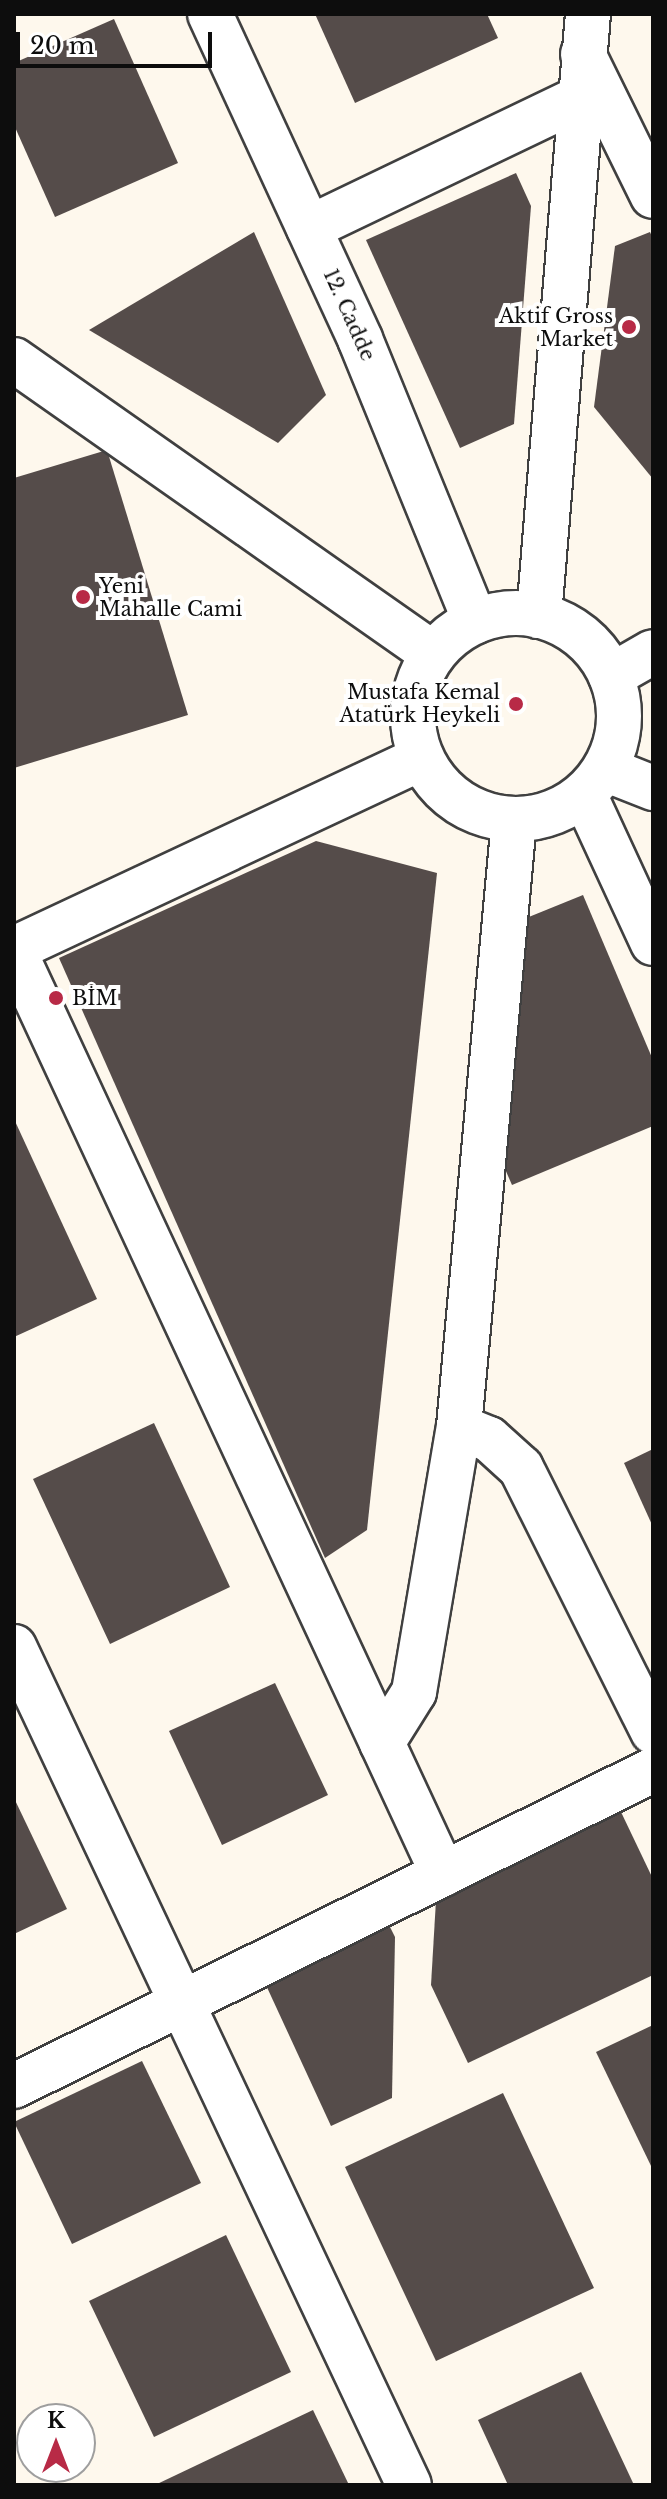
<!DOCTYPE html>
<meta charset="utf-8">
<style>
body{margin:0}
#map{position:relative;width:667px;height:2499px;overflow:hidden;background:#fef8ed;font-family:"Libre Baskerville",serif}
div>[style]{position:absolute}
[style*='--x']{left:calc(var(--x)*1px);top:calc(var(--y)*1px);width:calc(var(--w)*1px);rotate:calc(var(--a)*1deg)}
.building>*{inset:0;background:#554c4a}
.roads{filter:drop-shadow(2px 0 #404040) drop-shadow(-2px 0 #404040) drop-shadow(0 2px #404040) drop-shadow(0 -2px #404040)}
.minor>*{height:44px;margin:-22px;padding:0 22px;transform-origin:22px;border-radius:22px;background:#fff}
.minor>.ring{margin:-22px;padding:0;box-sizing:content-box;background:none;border:44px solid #fff;border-radius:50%}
.dots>*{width:22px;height:22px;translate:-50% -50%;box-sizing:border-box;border:4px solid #fff;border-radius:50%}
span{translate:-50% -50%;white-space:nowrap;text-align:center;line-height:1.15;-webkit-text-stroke:8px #fff;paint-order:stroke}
.street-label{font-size:20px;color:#0d0d0d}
.poi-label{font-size:20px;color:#0d0d0d}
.right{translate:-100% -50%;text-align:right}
.left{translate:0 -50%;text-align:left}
.frame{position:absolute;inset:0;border:16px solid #0d0d0d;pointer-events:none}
.north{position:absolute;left:16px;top:2403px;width:80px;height:80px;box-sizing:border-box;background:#fff;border:2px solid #9e9e9e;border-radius:50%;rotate:0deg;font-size:22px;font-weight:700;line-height:32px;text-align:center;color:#0d0d0d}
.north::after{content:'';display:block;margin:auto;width:28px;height:36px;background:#b82a46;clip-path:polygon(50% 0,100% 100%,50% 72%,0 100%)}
.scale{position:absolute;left:16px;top:32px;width:196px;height:36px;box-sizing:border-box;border:4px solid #0d0d0d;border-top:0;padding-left:10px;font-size:24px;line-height:28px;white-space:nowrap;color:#0d0d0d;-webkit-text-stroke:6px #fff;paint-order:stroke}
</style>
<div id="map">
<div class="building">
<div style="clip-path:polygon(315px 14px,487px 14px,498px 38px,355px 103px)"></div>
<div style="clip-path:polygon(114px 19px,178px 163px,55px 217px,14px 125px,14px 63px)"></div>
<div style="clip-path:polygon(516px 173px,531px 206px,514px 424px,460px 448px,366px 240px)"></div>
<div style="clip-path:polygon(254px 232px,326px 395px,278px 443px,89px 330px)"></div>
<div style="clip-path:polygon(650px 232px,653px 239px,653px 479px,594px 407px,615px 246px)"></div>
<div style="clip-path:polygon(107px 450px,188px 715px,14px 768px,14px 478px)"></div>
<div style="clip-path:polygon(316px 841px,437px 873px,367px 1530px,325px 1558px,59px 958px)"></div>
<div style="clip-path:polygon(583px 895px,653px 1060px,653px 1126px,512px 1185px,495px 1146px,514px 923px)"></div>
<div style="clip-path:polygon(14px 1119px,97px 1299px,14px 1337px)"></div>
<div style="clip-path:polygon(154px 1423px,230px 1587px,110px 1644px,33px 1479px)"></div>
<div style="clip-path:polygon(653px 1449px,653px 1527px,624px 1463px)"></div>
<div style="clip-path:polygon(275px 1683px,328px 1795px,222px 1845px,169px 1731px)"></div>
<div style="clip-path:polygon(14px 1798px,67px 1909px,14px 1934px)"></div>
<div style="clip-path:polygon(621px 1812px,653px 1879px,653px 1975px,468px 2063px,431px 1985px,436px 1900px)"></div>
<div style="clip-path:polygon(389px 1925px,395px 1937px,392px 2098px,331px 2126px,265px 1983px)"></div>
<div style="clip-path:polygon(653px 2025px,653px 2170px,596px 2052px)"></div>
<div style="clip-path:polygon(142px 2061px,201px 2183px,72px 2244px,14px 2122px)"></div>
<div style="clip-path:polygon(503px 2093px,594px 2288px,436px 2361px,345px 2167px)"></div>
<div style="clip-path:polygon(226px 2235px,291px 2372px,154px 2437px,89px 2301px)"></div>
<div style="clip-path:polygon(581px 2372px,634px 2485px,508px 2485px,478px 2420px)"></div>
<div style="clip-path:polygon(313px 2410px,349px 2485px,155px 2485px)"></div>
</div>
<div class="roads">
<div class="minor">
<div style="--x:210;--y:14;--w:358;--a:65.2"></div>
<div style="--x:360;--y:339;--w:305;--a:67.8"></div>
<div style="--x:583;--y:54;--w:158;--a:63.8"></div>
<div style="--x:309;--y:228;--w:301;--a:-25.6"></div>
<div style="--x:14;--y:360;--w:512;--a:35.06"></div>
<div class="ring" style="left:413px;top:613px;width:162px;height:162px"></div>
<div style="--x:539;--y:616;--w:604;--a:-85.35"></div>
<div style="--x:611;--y:676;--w:48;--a:-29.7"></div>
<div style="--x:605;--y:769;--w:52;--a:21.6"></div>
<div style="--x:584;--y:794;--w:164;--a:65.2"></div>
<div style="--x:14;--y:949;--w:450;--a:-25.1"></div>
<div style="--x:14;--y:951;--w:1018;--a:65.07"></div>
<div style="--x:459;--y:1427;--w:32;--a:22"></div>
<div style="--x:489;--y:1439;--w:43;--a:42.2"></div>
<div style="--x:521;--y:1468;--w:295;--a:63.4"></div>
<div style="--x:14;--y:1647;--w:926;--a:64.76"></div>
<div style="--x:382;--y:1743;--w:60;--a:-57.9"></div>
<div style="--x:414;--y:1692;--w:269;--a:-80.4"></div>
<div style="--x:459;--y:1427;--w:609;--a:-84.82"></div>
<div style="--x:14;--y:2086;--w:713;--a:-26.31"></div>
</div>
</div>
<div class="dots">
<div style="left:629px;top:327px;background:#b82a46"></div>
<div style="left:83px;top:597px;background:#b82a46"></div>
<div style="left:516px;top:704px;background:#b82a46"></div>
<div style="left:56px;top:998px;background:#b82a46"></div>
</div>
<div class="street-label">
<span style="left:349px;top:315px;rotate:66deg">12. Cadde</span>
</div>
<div class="poi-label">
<span class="right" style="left:613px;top:328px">Aktif Gross<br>Market</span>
<span class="left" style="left:99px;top:598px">Yeni<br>Mahalle Cami</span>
<span class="right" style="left:500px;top:704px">Mustafa Kemal<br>Atatürk Heykeli</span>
<span class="left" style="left:72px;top:998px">BİM</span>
</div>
<div class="frame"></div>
<div class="north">K</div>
<div class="scale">20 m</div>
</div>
